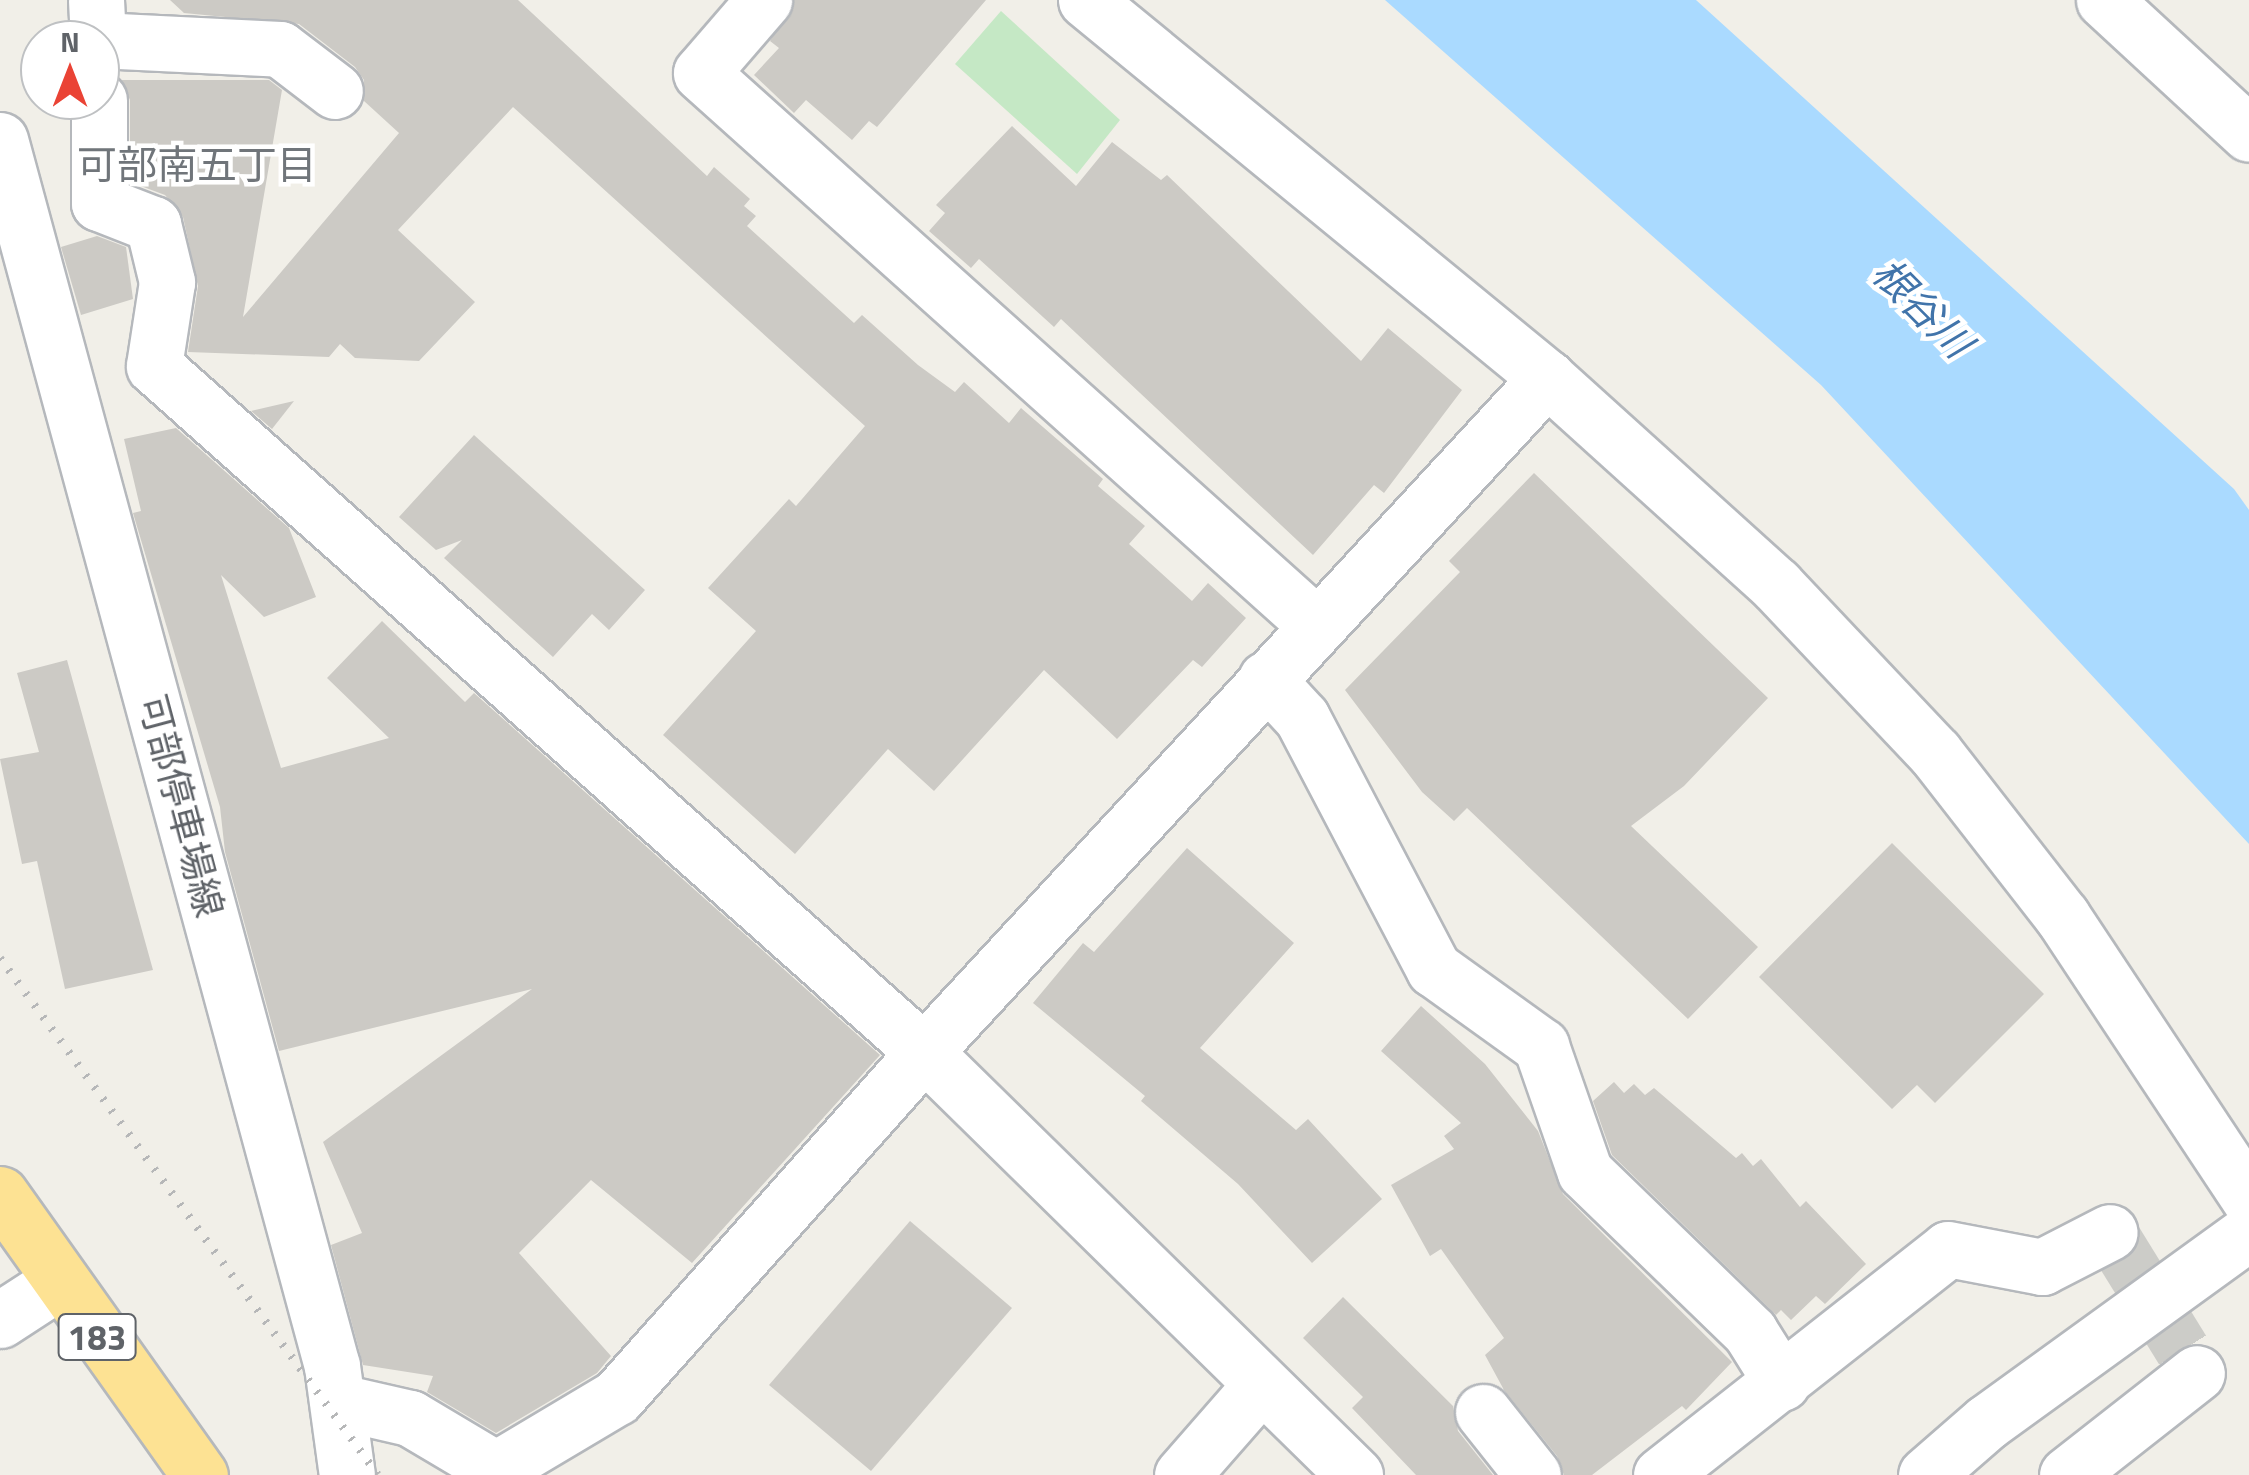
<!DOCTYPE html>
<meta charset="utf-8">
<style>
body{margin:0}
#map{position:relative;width:2249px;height:1475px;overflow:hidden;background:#f1efe8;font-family:"Titillium Web","Noto Sans JP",sans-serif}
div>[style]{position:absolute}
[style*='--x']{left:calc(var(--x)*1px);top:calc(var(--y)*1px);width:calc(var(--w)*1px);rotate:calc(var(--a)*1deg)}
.green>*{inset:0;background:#c5e8c5}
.water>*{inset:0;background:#aadaff}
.building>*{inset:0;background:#cccac5}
.street-tunnel>*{height:55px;margin-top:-27.5px;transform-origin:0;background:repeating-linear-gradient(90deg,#ccccc8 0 55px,transparent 0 83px)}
.roads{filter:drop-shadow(2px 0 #b5b8bc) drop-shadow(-2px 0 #b5b8bc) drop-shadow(0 2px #b5b8bc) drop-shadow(0 -2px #b5b8bc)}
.street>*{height:55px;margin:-27.5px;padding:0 27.5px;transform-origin:27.5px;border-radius:27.5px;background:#fff}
.secondary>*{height:55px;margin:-27.5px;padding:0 27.5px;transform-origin:27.5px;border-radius:27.5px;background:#fff}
.highway>*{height:55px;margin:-27.5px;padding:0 27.5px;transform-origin:27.5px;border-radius:27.5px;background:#fde293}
.rail>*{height:8px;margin-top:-4px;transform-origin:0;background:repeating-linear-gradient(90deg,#b6b7b8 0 2.5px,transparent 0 14.5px)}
span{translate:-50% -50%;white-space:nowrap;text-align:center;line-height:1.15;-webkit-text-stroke:9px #fff;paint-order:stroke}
.shield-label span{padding:2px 8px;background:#fff;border:2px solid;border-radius:8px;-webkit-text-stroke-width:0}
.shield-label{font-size:35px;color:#5f6368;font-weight:700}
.street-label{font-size:38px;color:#5f6368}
.neighbourhood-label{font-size:40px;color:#70757a}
.water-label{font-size:40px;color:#4174aa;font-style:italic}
.north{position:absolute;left:20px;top:20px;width:100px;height:100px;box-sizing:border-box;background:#fff;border:2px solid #bfc1c3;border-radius:50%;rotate:0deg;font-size:28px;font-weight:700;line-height:40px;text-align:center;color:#5f6368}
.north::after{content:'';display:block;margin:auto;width:35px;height:45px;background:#ea4335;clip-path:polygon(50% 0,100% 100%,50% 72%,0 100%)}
</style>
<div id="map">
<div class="green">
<div style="clip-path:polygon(1001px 11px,1120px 120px,1077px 174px,955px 64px)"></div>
</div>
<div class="water">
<div style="clip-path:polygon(1385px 0,1696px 0,2234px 489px,2249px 510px,2249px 844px,1821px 385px)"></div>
</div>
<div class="building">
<div style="clip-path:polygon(170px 0,518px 0,707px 176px,714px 167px,750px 199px,744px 206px,756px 216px,747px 226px,854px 323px,862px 315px,918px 365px,955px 392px,964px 382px,1009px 423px,1021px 408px,1103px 479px,1098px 486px,1145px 526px,1129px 544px,1192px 601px,1208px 583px,1246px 618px,1202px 667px,1193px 660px,1117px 739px,1044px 670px,934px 791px,888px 749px,795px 854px,663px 735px,756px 631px,708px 588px,789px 499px,796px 506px,865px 426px,513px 107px,398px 230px,475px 302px,419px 361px,355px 358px,340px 344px,329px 357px,188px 352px,198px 286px,183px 217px,165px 195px,130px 182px,130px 100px,121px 80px,269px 80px,282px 90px,243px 317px,399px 133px,364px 101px,364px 80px,355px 67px,299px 24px,184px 13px)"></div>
<div style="clip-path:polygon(794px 0,986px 0,877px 127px,869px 121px,852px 140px,806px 100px,794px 113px,754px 75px,779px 48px,770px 41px)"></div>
<div style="clip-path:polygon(1012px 126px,1076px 186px,1112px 142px,1161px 180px,1167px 175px,1361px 361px,1388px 328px,1462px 390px,1384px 493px,1374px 485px,1313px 555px,1061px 319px,1054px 327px,979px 259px,971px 268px,929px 231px,945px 213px,936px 205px)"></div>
<div style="clip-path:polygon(97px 236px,126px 247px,133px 299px,81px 315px,61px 247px)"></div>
<div style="clip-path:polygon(294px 401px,272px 429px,251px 411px)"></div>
<div style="clip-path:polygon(176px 428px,289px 528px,316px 597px,264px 617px,221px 575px,281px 768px,389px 738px,327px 678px,382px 621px,465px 702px,474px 693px,880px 1055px,692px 1263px,591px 1180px,519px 1253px,611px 1356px,597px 1373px,496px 1433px,427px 1392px,433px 1376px,363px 1365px,331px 1245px,362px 1233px,323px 1142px,532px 989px,279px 1051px,225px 852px,220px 807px,133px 513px,141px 511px,124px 439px)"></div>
<div style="clip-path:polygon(474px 435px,645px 590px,609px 630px,592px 614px,553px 657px,444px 558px,462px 540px,436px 550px,399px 517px)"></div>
<div style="clip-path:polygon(1534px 473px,1768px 698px,1684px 786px,1631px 826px,1758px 947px,1688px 1019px,1467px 808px,1454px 821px,1422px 792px,1345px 690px,1460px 572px,1449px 561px)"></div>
<div style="clip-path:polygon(67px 660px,153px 970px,65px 989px,37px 861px,22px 864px,0 759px,39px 752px,17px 673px)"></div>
<div style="clip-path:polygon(1892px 843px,2044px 994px,1935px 1103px,1917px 1085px,1892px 1109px,1759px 977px)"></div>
<div style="clip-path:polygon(1187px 848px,1294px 943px,1200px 1048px,1296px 1130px,1308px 1119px,1382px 1199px,1312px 1263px,1238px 1184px,1141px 1101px,1145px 1096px,1033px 1003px,1083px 943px,1094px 952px)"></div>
<div style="clip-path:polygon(1421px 1006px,1485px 1064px,1538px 1131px,1563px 1194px,1732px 1362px,1686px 1410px,1682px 1406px,1592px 1475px,1564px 1475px,1557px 1456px,1504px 1390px,1485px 1355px,1504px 1338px,1441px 1249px,1430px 1256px,1391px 1185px,1454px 1149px,1444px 1136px,1461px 1123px,1381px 1051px)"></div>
<div style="clip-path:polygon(1614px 1082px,1624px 1093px,1634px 1084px,1645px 1095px,1654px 1088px,1736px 1158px,1742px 1153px,1753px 1166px,1761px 1159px,1800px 1207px,1806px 1201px,1866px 1264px,1825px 1304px,1816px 1296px,1791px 1320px,1781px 1310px,1776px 1315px,1612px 1155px,1593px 1101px)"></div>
<div style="clip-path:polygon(910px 1221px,1012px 1308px,871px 1471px,769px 1385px)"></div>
<div style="clip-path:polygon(1343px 1297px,1453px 1406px,1458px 1431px,1493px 1475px,1416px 1475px,1352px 1408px,1363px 1397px,1303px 1338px)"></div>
</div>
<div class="street-tunnel">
<div style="--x:2110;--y:1232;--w:166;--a:58.3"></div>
</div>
<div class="roads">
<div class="street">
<div style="--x:96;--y:0;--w:40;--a:87.1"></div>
<div style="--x:98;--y:40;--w:182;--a:2.8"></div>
<div style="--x:280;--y:49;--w:69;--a:37.4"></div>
<div style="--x:764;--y:0;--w:96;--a:130.8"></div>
<div style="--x:701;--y:73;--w:825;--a:41.9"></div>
<div style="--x:1086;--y:0;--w:596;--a:39.35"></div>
<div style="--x:1547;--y:378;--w:309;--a:42.1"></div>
<div style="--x:1776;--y:585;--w:231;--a:46.6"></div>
<div style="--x:1935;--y:753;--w:207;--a:52.1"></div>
<div style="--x:2062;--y:916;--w:339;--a:56.5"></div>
<div style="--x:2104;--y:0;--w:197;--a:42.7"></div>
<div style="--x:99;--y:100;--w:103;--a:90"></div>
<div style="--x:99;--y:203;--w:58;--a:21.3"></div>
<div style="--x:153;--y:224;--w:60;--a:76.4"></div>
<div style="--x:167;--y:282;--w:85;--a:98.8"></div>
<div style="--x:154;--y:366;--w:1031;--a:41.7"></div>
<div style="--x:924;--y:1052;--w:604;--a:44.46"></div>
<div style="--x:1266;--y:679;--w:53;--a:47.3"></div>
<div style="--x:1302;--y:718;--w:284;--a:62.3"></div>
<div style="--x:1434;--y:969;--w:132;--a:35.7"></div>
<div style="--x:1541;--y:1046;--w:133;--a:70.8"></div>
<div style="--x:1585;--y:1172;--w:230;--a:44.1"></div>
<div style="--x:1750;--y:1332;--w:60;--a:57.9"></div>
<div style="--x:0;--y:1320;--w:68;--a:-33"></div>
<div style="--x:340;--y:1402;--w:72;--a:12.9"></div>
<div style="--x:410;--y:1418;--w:100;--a:30.7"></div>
<div style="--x:496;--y:1469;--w:141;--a:-30.8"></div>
<div style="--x:617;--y:1397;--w:462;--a:-48.3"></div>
<div style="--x:924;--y:1052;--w:918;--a:-47.25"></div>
<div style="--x:1483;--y:1412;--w:80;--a:51.6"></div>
<div style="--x:1182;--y:1475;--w:118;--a:-48.8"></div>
<div style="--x:1661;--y:1475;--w:365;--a:-38.2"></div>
<div style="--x:1948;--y:1249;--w:96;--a:10.8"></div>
<div style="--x:2042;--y:1267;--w:76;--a:-27.2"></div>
<div style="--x:2067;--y:1475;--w:165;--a:-38.1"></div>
</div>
<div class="secondary">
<div style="--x:0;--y:140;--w:1270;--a:74.85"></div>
<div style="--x:332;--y:1366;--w:110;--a:82.2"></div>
<div style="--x:1926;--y:1475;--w:81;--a:-41"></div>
<div style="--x:1987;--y:1422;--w:324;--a:-35.9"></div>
</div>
<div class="highway">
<div style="--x:0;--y:1194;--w:345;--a:54.6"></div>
</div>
</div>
<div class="rail">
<div style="--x:0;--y:958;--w:640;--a:53.83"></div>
</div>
<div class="shield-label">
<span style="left:97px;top:1337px">183</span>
</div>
<div class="street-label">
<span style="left:181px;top:806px;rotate:75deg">可部停車場線</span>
</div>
<div class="neighbourhood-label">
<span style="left:197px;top:165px">可部南五丁目</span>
</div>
<div class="water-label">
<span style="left:1922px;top:308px;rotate:45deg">根谷川</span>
</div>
<div class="north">N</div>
</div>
